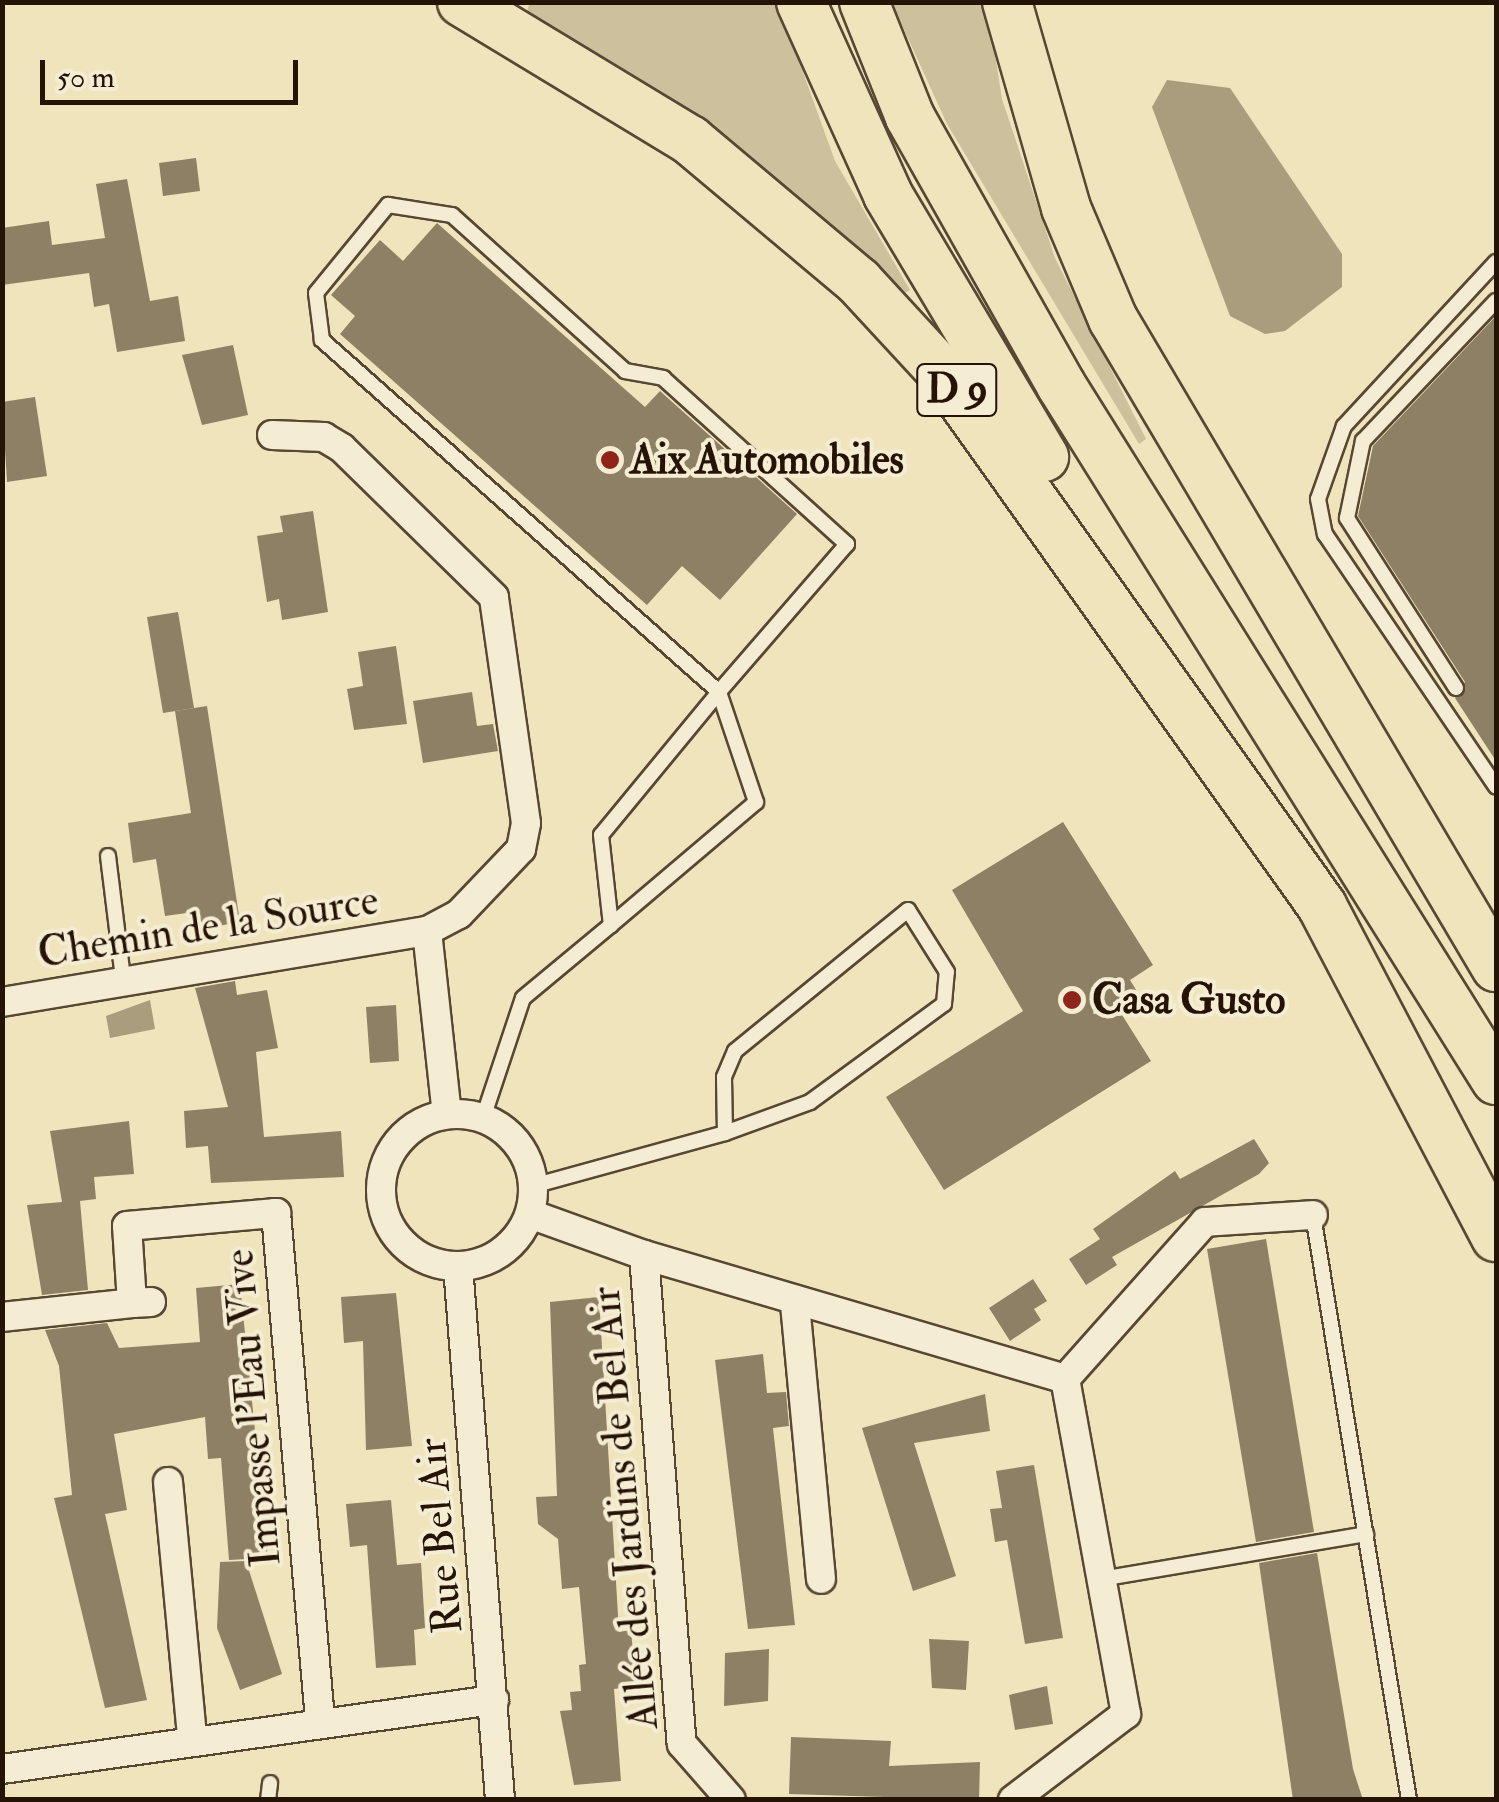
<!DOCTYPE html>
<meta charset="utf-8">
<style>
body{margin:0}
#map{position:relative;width:1499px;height:1802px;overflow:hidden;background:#efe4bc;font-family:"IM FELL Double Pica",serif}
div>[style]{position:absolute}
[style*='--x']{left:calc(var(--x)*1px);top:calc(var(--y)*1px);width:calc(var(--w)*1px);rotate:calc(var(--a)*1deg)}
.green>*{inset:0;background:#cdc09d}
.water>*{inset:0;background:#aa9d7e}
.building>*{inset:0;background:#8e8064}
.roads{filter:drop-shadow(2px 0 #584733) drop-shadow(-2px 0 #584733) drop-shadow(0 2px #584733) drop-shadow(0 -2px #584733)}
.lane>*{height:14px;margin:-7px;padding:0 7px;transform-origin:7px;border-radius:7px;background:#f5edd3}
.street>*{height:28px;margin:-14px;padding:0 14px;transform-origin:14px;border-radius:14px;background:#f5edd3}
.street>.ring{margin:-14px;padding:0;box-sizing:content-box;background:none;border:28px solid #f5edd3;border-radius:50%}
.highway>*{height:48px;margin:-24px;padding:0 24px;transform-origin:24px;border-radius:24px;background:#efe4bc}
.dots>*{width:28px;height:28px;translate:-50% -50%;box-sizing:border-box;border:5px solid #f5edd3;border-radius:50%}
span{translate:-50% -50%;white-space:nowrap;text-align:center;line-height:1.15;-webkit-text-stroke:8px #f5edd3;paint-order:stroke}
.shield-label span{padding:2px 8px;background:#f5edd3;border:2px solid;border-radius:8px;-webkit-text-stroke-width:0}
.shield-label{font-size:40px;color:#251305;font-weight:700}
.poi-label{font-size:42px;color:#251305;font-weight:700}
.left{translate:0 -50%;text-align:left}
.street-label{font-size:42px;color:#251305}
.frame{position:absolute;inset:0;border:5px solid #251305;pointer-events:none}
.scale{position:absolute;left:40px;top:60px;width:258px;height:45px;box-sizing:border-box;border:5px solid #251305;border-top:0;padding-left:12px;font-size:30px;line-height:35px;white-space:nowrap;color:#251305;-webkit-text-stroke:8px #f5edd3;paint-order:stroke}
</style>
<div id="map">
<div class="green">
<div style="clip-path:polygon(530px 2px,778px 3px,835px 161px,910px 290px,897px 298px,674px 110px,527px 11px)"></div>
<div style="clip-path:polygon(892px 3px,987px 3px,1002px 99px,1055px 258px,1146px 439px,1139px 444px,947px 124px)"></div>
</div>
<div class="water">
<div style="clip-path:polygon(1167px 80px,1230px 88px,1342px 254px,1342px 287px,1285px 331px,1265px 334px,1230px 316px,1152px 107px)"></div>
<div style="clip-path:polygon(150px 1000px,155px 1029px,110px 1038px,106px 1016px)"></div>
</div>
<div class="building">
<div style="clip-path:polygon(196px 158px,200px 191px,163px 196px,159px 163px)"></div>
<div style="clip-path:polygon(127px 179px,150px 301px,178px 296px,185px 341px,117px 352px,109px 304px,94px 307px,89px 273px,2px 285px,2px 228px,49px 221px,52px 245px,105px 238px,96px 184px)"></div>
<div style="clip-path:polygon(437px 223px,645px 407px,660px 391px,797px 514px,720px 600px,682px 566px,647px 605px,340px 334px,355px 316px,331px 295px,380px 240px,403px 261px)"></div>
<div style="clip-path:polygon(1496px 316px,1496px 761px,1455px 698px,1465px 682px,1358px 516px,1373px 446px)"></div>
<div style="clip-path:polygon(233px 345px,248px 415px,202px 425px,182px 355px)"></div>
<div style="clip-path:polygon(35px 397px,47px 476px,7px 482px,2px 402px)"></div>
<div style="clip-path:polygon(313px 511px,328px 612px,282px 620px,279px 599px,267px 602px,257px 536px,283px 532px,280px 516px)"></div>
<div style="clip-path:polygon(178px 612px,194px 708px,163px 713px,147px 617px)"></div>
<div style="clip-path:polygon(396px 646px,407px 724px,354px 730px,347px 689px,363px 686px,358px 652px)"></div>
<div style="clip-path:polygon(472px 692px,477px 726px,493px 724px,498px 751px,423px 763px,413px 701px)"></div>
<div style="clip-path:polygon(207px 706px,240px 922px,196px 930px,194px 912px,165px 916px,156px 859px,133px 863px,128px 823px,191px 813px,175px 711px)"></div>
<div style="clip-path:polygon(1063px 822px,1153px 965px,1130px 980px,1138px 993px,1117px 1007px,1151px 1061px,944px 1190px,886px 1097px,1023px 1011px,952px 890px)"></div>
<div style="clip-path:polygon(235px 981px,237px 995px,267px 990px,278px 1048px,256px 1052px,264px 1137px,341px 1131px,344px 1177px,211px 1183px,208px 1146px,186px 1148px,184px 1111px,228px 1107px,195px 988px)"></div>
<div style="clip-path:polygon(396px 1005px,399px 1061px,370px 1063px,366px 1007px)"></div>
<div style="clip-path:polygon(129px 1121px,134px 1174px,94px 1177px,96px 1199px,80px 1201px,88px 1290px,42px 1295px,27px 1205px,62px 1202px,50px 1131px)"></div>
<div style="clip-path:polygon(1254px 1139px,1269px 1163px,1259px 1174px,1112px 1257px,1117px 1265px,1086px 1285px,1069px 1259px,1100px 1239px,1093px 1229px,1175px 1171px,1180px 1179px)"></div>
<div style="clip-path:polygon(1266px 1239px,1314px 1532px,1256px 1542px,1207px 1249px)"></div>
<div style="clip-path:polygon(1033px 1279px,1047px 1301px,1034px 1309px,1041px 1320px,1010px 1341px,989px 1308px)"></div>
<div style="clip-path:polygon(240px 1284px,268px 1558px,229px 1560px,221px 1458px,208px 1459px,205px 1417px,114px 1434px,127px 1510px,105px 1514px,147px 1700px,105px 1708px,54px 1498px,72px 1495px,59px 1366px,45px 1330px,107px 1323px,119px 1348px,200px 1342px,196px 1288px)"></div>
<div style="clip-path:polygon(396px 1293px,412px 1446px,366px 1450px,363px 1341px,344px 1343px,341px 1297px)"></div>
<div style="clip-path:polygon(599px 1297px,619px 1632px,631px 1630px,636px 1686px,614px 1689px,621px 1781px,574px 1785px,560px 1711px,572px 1710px,570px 1692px,581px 1691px,579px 1665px,586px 1664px,579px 1587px,562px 1589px,558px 1539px,538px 1524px,536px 1497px,557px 1496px,550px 1302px)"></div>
<div style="clip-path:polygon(763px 1354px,767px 1393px,786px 1392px,789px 1426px,773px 1428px,795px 1625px,748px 1629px,715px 1360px)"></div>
<div style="clip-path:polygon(985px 1394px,990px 1431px,914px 1443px,956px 1576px,913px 1591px,862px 1428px)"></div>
<div style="clip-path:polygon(1034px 1465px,1063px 1638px,1025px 1644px,1007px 1540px,995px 1542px,990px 1509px,1002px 1508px,996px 1471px)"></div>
<div style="clip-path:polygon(391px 1500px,397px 1565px,421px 1563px,425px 1628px,414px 1630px,416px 1665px,376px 1668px,367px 1545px,350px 1547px,346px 1504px)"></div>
<div style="clip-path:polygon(1317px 1553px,1353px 1769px,1363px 1800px,1293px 1800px,1259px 1563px)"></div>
<div style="clip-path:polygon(246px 1561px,282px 1674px,240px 1690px,217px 1628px,220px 1562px)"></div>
<div style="clip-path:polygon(929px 1639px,969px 1641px,966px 1690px,932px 1688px)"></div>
<div style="clip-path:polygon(769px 1649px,768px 1701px,724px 1706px,725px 1653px)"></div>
<div style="clip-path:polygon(1047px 1686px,1053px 1724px,1015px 1730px,1009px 1695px)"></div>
<div style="clip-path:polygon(791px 1737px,891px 1741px,889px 1766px,980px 1762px,979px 1800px,789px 1794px)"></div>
</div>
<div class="roads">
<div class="lane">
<div style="--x:1496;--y:262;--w:224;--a:132.8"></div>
<div style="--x:1344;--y:426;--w:77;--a:109.6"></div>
<div style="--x:1318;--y:499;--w:36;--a:79"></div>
<div style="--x:1325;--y:534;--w:305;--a:55.9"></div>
<div style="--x:1456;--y:688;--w:202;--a:-122.7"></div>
<div style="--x:1347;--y:518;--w:79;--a:-78.3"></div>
<div style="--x:1363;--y:441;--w:193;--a:-46.5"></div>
<div style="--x:108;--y:856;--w:123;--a:83"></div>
<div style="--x:483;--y:1118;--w:126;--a:-71.6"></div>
<div style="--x:523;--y:998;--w:114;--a:-39.7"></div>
<div style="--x:611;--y:925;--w:190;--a:-40.3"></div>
<div style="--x:756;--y:802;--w:116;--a:-108.6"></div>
<div style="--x:719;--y:692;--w:531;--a:-138.44"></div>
<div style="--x:322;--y:340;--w:47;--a:-97.3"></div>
<div style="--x:316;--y:293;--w:114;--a:-50.7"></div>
<div style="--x:388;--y:205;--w:65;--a:8.9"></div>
<div style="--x:452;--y:215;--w:233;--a:42"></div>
<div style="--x:625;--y:371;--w:39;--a:10"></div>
<div style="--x:663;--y:378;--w:248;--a:42.1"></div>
<div style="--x:847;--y:544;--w:196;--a:130.9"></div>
<div style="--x:719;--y:692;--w:185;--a:129.5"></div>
<div style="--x:601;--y:835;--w:91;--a:83.7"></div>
<div style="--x:533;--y:1186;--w:199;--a:-15.4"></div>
<div style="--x:725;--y:1133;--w:90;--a:-20"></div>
<div style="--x:810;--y:1102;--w:166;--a:-36.2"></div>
<div style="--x:944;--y:1004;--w:32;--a:-85"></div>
<div style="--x:947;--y:972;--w:73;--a:-122.2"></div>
<div style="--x:908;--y:910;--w:223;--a:140.8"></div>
<div style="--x:735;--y:1051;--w:28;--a:113"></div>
<div style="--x:724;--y:1077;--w:56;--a:89"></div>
<div style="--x:1313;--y:1215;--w:593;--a:80.68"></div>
<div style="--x:1101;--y:1579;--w:269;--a:-9.6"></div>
<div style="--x:268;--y:1800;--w:17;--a:-83"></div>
</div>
<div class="street">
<div style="--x:427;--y:931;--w:184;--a:83.8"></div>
<div style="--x:2;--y:1002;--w:431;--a:-9.5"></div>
<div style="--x:427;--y:931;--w:36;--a:-28"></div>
<div style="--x:459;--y:914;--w:90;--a:-46.4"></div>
<div style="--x:521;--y:849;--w:26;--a:-79"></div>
<div style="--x:526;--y:823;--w:228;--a:-98.1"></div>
<div style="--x:494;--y:597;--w:213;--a:-135.6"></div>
<div style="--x:342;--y:448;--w:21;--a:-149"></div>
<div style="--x:324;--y:437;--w:52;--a:-177.8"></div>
<div class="ring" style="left:381px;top:1114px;width:124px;height:124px"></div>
<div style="--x:530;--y:1214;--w:121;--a:19.8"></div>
<div style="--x:644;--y:1255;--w:490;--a:85.6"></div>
<div style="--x:682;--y:1744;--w:74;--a:48.8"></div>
<div style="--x:644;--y:1255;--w:439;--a:16.4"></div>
<div style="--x:458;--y:1266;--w:536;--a:85.5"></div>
<div style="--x:151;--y:1302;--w:19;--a:177"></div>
<div style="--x:132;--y:1303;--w:77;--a:-93.7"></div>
<div style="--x:127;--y:1226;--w:150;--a:-5"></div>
<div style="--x:276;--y:1213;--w:509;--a:85.04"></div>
<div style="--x:795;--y:1304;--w:276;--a:84.6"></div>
<div style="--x:2;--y:1317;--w:131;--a:-6.1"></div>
<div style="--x:168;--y:1482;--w:256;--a:84.6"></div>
<div style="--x:2;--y:1769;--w:497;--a:-8"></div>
<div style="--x:1013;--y:1800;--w:142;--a:-37.3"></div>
<div style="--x:1126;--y:1714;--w:341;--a:-100.3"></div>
<div style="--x:1065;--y:1379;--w:210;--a:-48.3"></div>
<div style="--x:1205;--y:1222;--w:108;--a:-3.7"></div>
</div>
<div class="highway">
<div style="--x:462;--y:2;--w:267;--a:31.2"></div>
<div style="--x:690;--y:140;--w:221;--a:40"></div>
<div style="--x:859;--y:282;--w:121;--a:47.3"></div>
<div style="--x:941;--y:371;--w:657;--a:54.54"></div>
<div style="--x:1322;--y:906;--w:374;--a:62.3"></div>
<div style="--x:801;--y:2;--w:212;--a:65.7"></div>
<div style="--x:888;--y:195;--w:305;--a:59.2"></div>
<div style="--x:864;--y:2;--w:124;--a:68.2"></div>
<div style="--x:910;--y:117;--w:308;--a:60.6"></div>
<div style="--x:1061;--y:385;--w:820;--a:57.96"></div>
<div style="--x:1007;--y:2;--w:214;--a:74"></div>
<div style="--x:1066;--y:208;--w:121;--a:67.1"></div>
<div style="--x:1113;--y:319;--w:753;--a:59.41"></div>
</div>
</div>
<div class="dots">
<div style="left:610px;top:460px;background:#8f2418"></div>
<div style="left:1072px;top:1000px;background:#8f2418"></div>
</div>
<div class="shield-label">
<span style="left:957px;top:390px">D 9</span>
</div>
<div class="poi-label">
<span class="left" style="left:630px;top:460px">Aix Automobiles</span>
<span class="left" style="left:1092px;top:1000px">Casa Gusto</span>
</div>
<div class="street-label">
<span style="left:208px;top:927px;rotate:-9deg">Chemin de la Source</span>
<span style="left:253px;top:1408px;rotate:-95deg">Impasse l'Eau Vive</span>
<span style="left:625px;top:1508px;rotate:-95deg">Allée des Jardins de Bel Air</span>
<span style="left:440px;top:1536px;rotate:-95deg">Rue Bel Air</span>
</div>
<div class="frame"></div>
<div class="scale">50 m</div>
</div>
